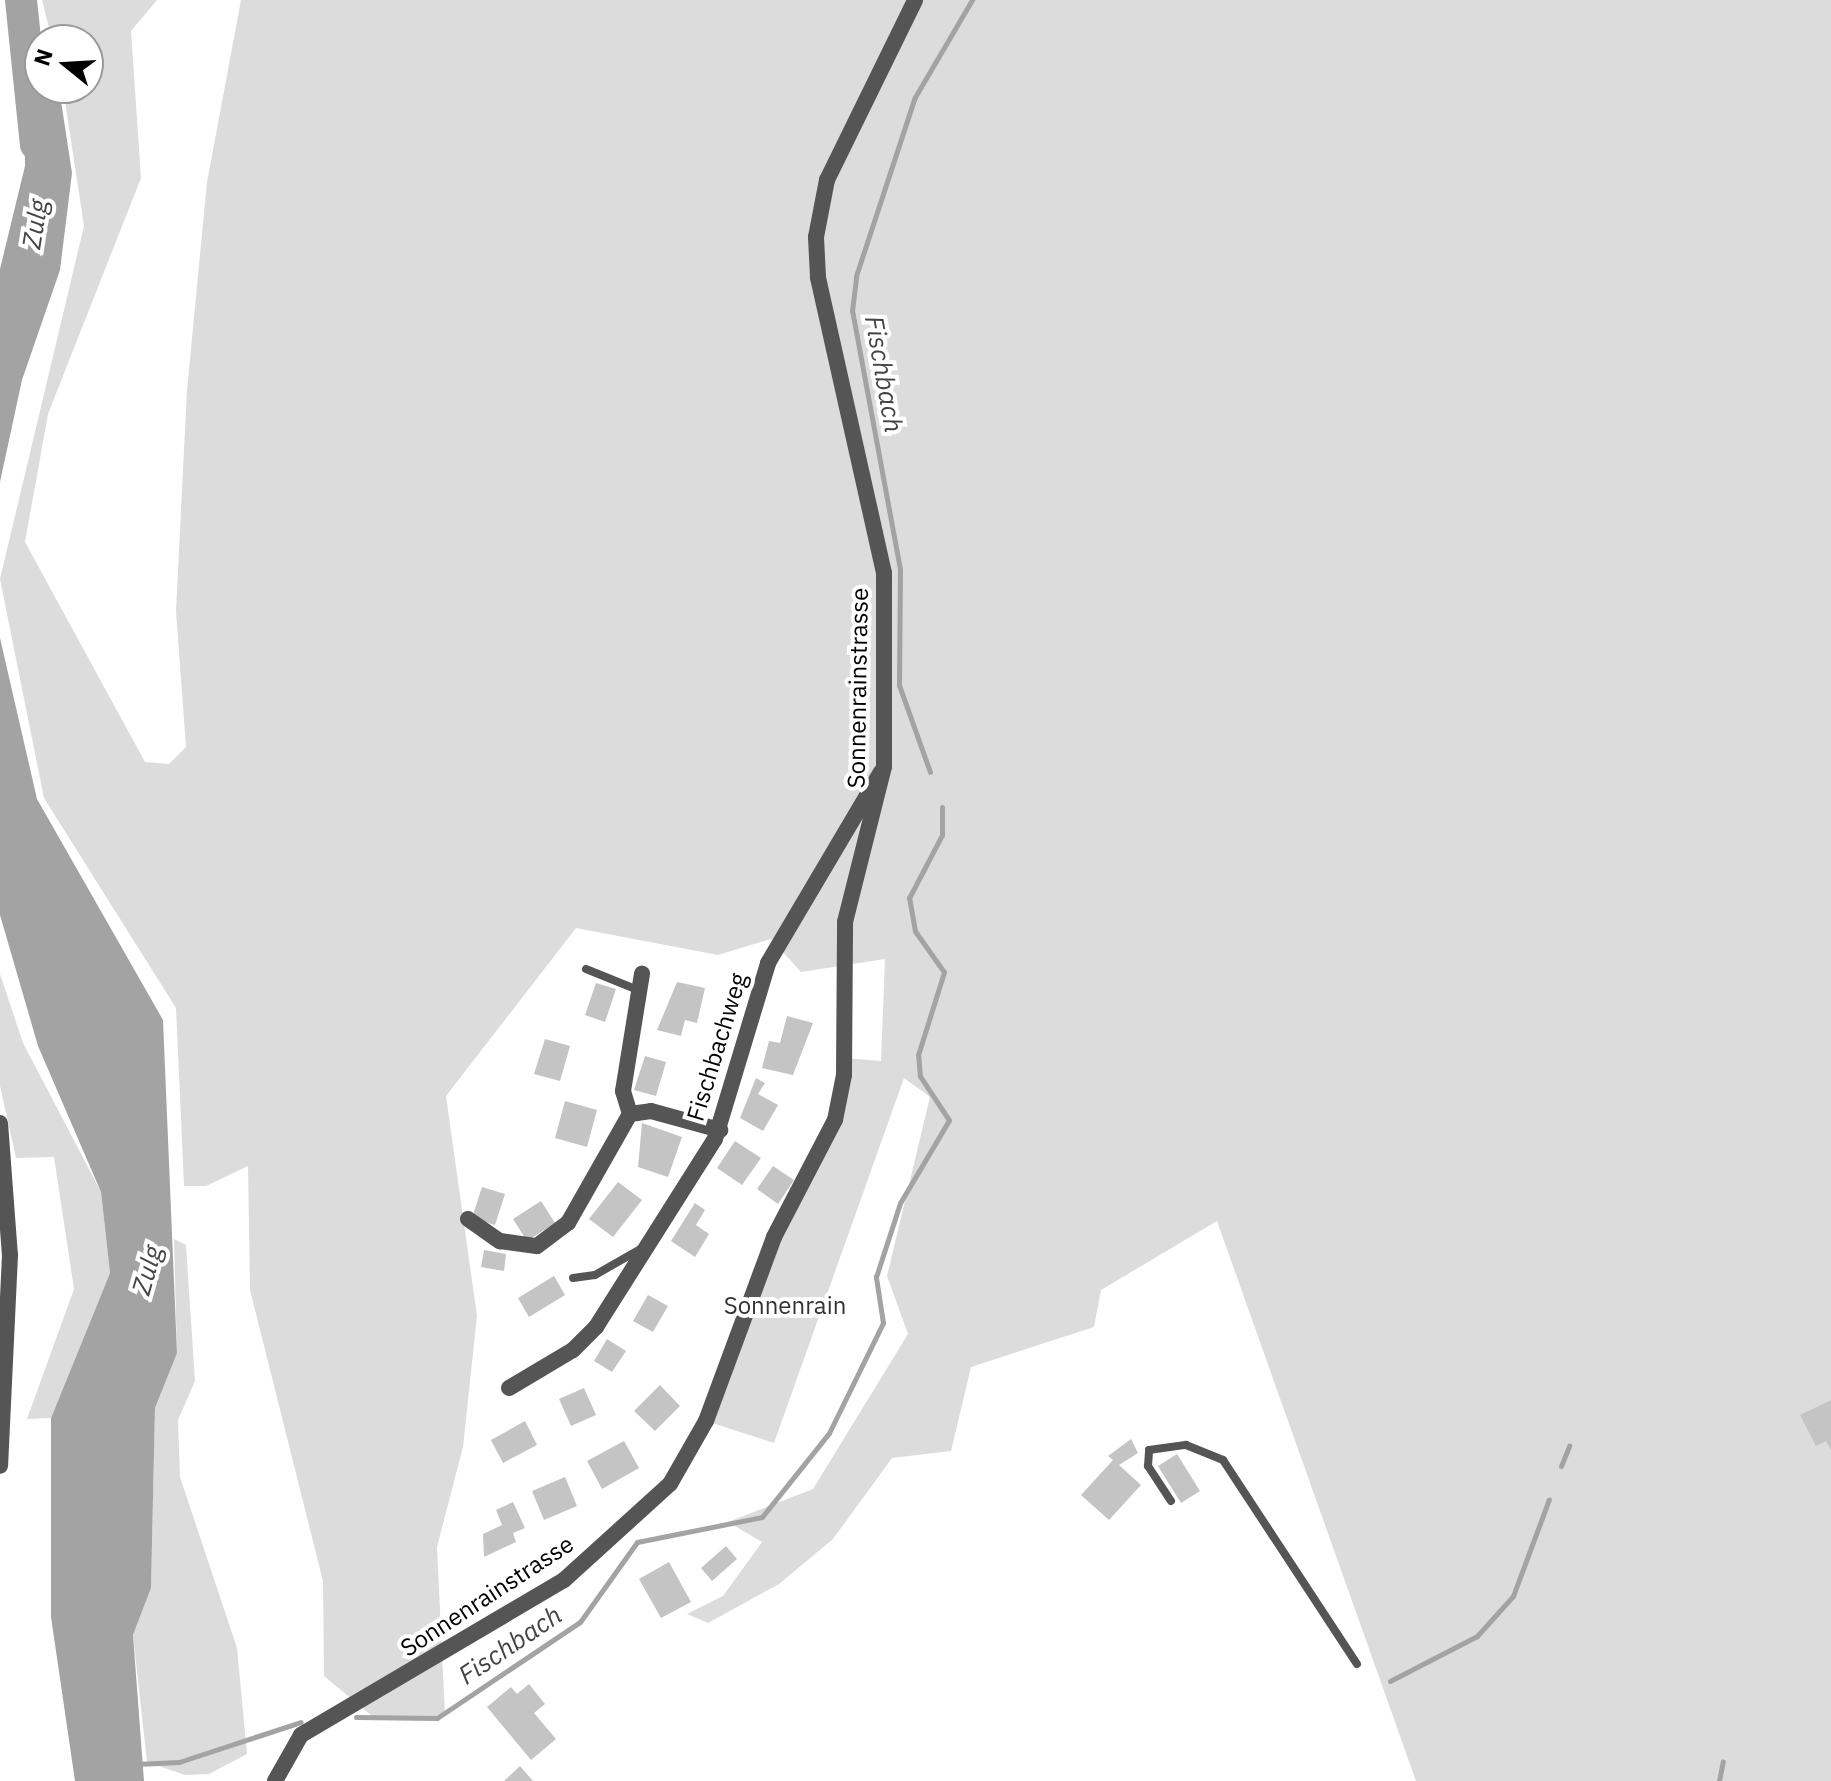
<!DOCTYPE html>
<style>
body{margin:0}
#map{position:relative;width:1831px;height:1781px;overflow:hidden;background:#fff;font-family:"IBM Plex Sans",sans-serif}
div>[style]{position:absolute}
[style*='--x']{left:calc(var(--x)*1px);top:calc(var(--y)*1px);width:calc(var(--w)*1px);rotate:calc(var(--a)*1deg)}
.green>*{inset:0;background:#dcdcdc}
.water>*{inset:0;background:#a3a3a3}
.stream>*{height:5px;margin:-2.5px;padding:0 2.5px;transform-origin:2.5px;border-radius:2.5px;background:#a3a3a3}
.river>*{height:32px;margin:-16px;padding:0 16px;transform-origin:16px;border-radius:16px;background:#a3a3a3}
.building>*{inset:0;background:#c4c4c4}
.service>*{height:8px;margin:-4px;padding:0 4px;transform-origin:4px;border-radius:4px;background:#555}
.minor>*{height:16px;margin:-8px;padding:0 8px;transform-origin:8px;border-radius:8px;background:#555}
span{translate:-50% -50%;white-space:nowrap;text-align:center;line-height:1.15;-webkit-text-stroke:8px #fff;paint-order:stroke}
.street-label{font-size:24px;color:#000}
.park-label{font-size:24px;color:#333}
.water-label{font-size:26px;color:#444;font-style:italic}
.north{position:absolute;left:24px;top:24px;width:80px;height:80px;box-sizing:border-box;background:#fff;border:2px solid #999;border-radius:50%;rotate:288deg;font-size:22px;font-weight:700;line-height:32px;text-align:center;color:#000}
.north::after{content:'';display:block;margin:auto;width:28px;height:36px;background:#000;clip-path:polygon(50% 0,100% 100%,50% 72%,0 100%)}
</style>
<div id="map">
<div class="green">
<div style="clip-path:polygon(42px 0,157px 0,131px 31px,141px 178px,48px 414px,25px 542px,145px 762px,169px 764px,186px 747px,176px 611px,187px 390px,207px 182px,241px 0,1831px 0,1831px 1781px,1416px 1781px,1217px 1221px,1101px 1290px,1094px 1327px,971px 1367px,951px 1451px,892px 1458px,833px 1539px,779px 1584px,708px 1623px,687px 1614px,723px 1596px,762px 1542px,728px 1522px,813px 1489px,908px 1334px,887px 1276px,930px 1097px,904px 1078px,774px 1443px,706px 1421px,750px 1300px,828px 1135px,844px 1058px,881px 1061px,885px 959px,801px 972px,771px 939px,718px 955px,576px 928px,446px 1096px,477px 1316px,463px 1447px,437px 1547px,445px 1716px,377px 1720px,324px 1676px,323px 1581px,250px 1290px,248px 1166px,206px 1186px,184px 1186px,176px 1008px,44px 798px,0 579px,84px 226px,63px 88px,88px 88px,88px 40px,52px 40px)"></div>
<div style="clip-path:polygon(0 974px,23px 1043px,101px 1192px,110px 1273px,51px 1418px,27px 1419px,74px 1289px,54px 1157px,16px 1158px,0 1086px)"></div>
<div style="clip-path:polygon(174px 1239px,186px 1245px,195px 1381px,178px 1420px,180px 1477px,237px 1648px,247px 1754px,209px 1774px,185px 1775px,147px 1762px,133px 1635px,151px 1588px,155px 1408px,177px 1352px)"></div>
</div>
<div class="water">
<div style="clip-path:polygon(24px 99px,61px 101px,72px 173px,60px 270px,22px 380px,0 482px,0 269px,25px 166px)"></div>
<div style="clip-path:polygon(0 638px,37px 799px,163px 1020px,177px 1353px,155px 1408px,151px 1588px,133px 1635px,144px 1781px,75px 1781px,51px 1617px,51px 1418px,110px 1273px,101px 1192px,38px 1046px,0 915px)"></div>
</div>
<div class="stream">
<div style="--x:930;--y:772;--w:92;--a:-109.6"></div>
<div style="--x:899;--y:685;--w:116;--a:-89.5"></div>
<div style="--x:900;--y:569;--w:262;--a:-100.5"></div>
<div style="--x:852;--y:311;--w:35;--a:-83"></div>
<div style="--x:856;--y:276;--w:188;--a:-71.8"></div>
<div style="--x:915;--y:97;--w:113;--a:-59.6"></div>
<div style="--x:1561;--y:1466;--w:22;--a:-68"></div>
<div style="--x:1390;--y:1681;--w:98;--a:-27.3"></div>
<div style="--x:1477;--y:1636;--w:54;--a:-48"></div>
<div style="--x:1513;--y:1596;--w:103;--a:-69.6"></div>
<div style="--x:356;--y:1717;--w:81;--a:0.7"></div>
<div style="--x:437;--y:1718;--w:172;--a:-33.9"></div>
<div style="--x:580;--y:1622;--w:98;--a:-54.5"></div>
<div style="--x:637;--y:1542;--w:127;--a:-11.3"></div>
<div style="--x:762;--y:1517;--w:107;--a:-51.4"></div>
<div style="--x:829;--y:1433;--w:123;--a:-63.9"></div>
<div style="--x:883;--y:1323;--w:47;--a:-98.7"></div>
<div style="--x:876;--y:1277;--w:78;--a:-72"></div>
<div style="--x:900;--y:1203;--w:96;--a:-59.4"></div>
<div style="--x:949;--y:1120;--w:53;--a:-123.4"></div>
<div style="--x:920;--y:1076;--w:21;--a:-95"></div>
<div style="--x:918;--y:1055;--w:87;--a:-72.6"></div>
<div style="--x:944;--y:972;--w:50;--a:-125.3"></div>
<div style="--x:915;--y:931;--w:34;--a:-100"></div>
<div style="--x:909;--y:898;--w:71;--a:-62.4"></div>
<div style="--x:942;--y:835;--w:28;--a:-90"></div>
<div style="--x:136;--y:1764;--w:43;--a:-2.7"></div>
<div style="--x:179;--y:1762;--w:128;--a:-18.2"></div>
<div style="--x:1719;--y:1781;--w:20;--a:-79"></div>
</div>
<div class="river">
<div style="--x:21;--y:0;--w:145;--a:84.1"></div>
</div>
<div class="building">
<div style="clip-path:polygon(677px 982px,705px 988px,697px 1023px,685px 1020px,681px 1036px,657px 1030px)"></div>
<div style="clip-path:polygon(596px 983px,616px 989px,605px 1022px,585px 1015px)"></div>
<div style="clip-path:polygon(787px 1016px,813px 1023px,793px 1075px,762px 1068px,769px 1041px,780px 1043px)"></div>
<div style="clip-path:polygon(545px 1039px,570px 1046px,560px 1081px,534px 1074px)"></div>
<div style="clip-path:polygon(645px 1056px,666px 1062px,656px 1096px,634px 1090px)"></div>
<div style="clip-path:polygon(756px 1078px,765px 1083px,758px 1094px,778px 1105px,763px 1131px,740px 1118px)"></div>
<div style="clip-path:polygon(565px 1101px,597px 1110px,587px 1147px,555px 1138px)"></div>
<div style="clip-path:polygon(642px 1123px,682px 1137px,668px 1177px,638px 1167px)"></div>
<div style="clip-path:polygon(735px 1141px,761px 1158px,742px 1185px,717px 1168px)"></div>
<div style="clip-path:polygon(773px 1166px,794px 1180px,778px 1204px,757px 1189px)"></div>
<div style="clip-path:polygon(618px 1182px,642px 1200px,613px 1237px,589px 1219px)"></div>
<div style="clip-path:polygon(482px 1187px,505px 1194px,495px 1225px,472px 1218px)"></div>
<div style="clip-path:polygon(541px 1201px,555px 1223px,527px 1241px,513px 1219px)"></div>
<div style="clip-path:polygon(695px 1203px,705px 1210px,696px 1225px,709px 1234px,695px 1257px,671px 1241px)"></div>
<div style="clip-path:polygon(484px 1250px,506px 1254px,504px 1271px,481px 1267px)"></div>
<div style="clip-path:polygon(554px 1276px,565px 1295px,529px 1317px,518px 1298px)"></div>
<div style="clip-path:polygon(648px 1295px,668px 1306px,653px 1332px,633px 1321px)"></div>
<div style="clip-path:polygon(607px 1339px,626px 1351px,612px 1372px,594px 1361px)"></div>
<div style="clip-path:polygon(660px 1385px,680px 1406px,655px 1431px,634px 1411px)"></div>
<div style="clip-path:polygon(584px 1388px,596px 1415px,571px 1426px,559px 1399px)"></div>
<div style="clip-path:polygon(1831px 1400px,1831px 1450px,1826px 1441px,1816px 1446px,1800px 1415px)"></div>
<div style="clip-path:polygon(525px 1421px,537px 1445px,503px 1463px,491px 1440px)"></div>
<div style="clip-path:polygon(1131px 1439px,1138px 1453px,1119px 1465px,1141px 1485px,1109px 1520px,1081px 1495px,1113px 1460px,1108px 1456px)"></div>
<div style="clip-path:polygon(624px 1441px,639px 1468px,602px 1489px,587px 1461px)"></div>
<div style="clip-path:polygon(1177px 1454px,1200px 1491px,1181px 1503px,1158px 1466px)"></div>
<div style="clip-path:polygon(565px 1477px,577px 1506px,544px 1520px,532px 1491px)"></div>
<div style="clip-path:polygon(513px 1502px,525px 1528px,513px 1533px,516px 1542px,484px 1557px,483px 1534px,502px 1525px,496px 1510px)"></div>
<div style="clip-path:polygon(726px 1546px,737px 1559px,712px 1581px,701px 1568px)"></div>
<div style="clip-path:polygon(669px 1562px,691px 1602px,661px 1618px,639px 1579px)"></div>
<div style="clip-path:polygon(529px 1684px,545px 1704px,534px 1713px,556px 1739px,531px 1760px,487px 1707px,511px 1687px,517px 1694px)"></div>
<div style="clip-path:polygon(520px 1766px,533px 1781px,504px 1781px)"></div>
</div>
<div class="service">
<div style="--x:586;--y:969;--w:56;--a:22"></div>
<div style="--x:573;--y:1278;--w:22;--a:-8"></div>
<div style="--x:595;--y:1275;--w:56;--a:-29.7"></div>
<div style="--x:1171;--y:1501;--w:42;--a:-123.3"></div>
<div style="--x:1148;--y:1466;--w:16;--a:-86"></div>
<div style="--x:1149;--y:1450;--w:37;--a:-8"></div>
<div style="--x:1186;--y:1445;--w:40;--a:22"></div>
<div style="--x:1223;--y:1460;--w:244;--a:56.7"></div>
</div>
<div class="minor">
<div style="--x:630;--y:1114;--w:24;--a:-107"></div>
<div style="--x:623;--y:1091;--w:119;--a:-80.8"></div>
<div style="--x:0;--y:1123;--w:132;--a:85.7"></div>
<div style="--x:10;--y:1255;--w:211;--a:92.7"></div>
<div style="--x:468;--y:1219;--w:39;--a:35"></div>
<div style="--x:500;--y:1241;--w:37;--a:8"></div>
<div style="--x:537;--y:1246;--w:39;--a:-37"></div>
<div style="--x:568;--y:1223;--w:125;--a:-60.4"></div>
<div style="--x:630;--y:1114;--w:21;--a:-8"></div>
<div style="--x:651;--y:1111;--w:72;--a:15.4"></div>
<div style="--x:509;--y:1388;--w:74;--a:-30.7"></div>
<div style="--x:573;--y:1350;--w:33;--a:-45"></div>
<div style="--x:596;--y:1327;--w:222;--a:-57.7"></div>
<div style="--x:715;--y:1139;--w:184;--a:-73.2"></div>
<div style="--x:768;--y:963;--w:222;--a:-59.4"></div>
<div style="--x:275;--y:1781;--w:53;--a:-60.5"></div>
<div style="--x:301;--y:1735;--w:305;--a:-30.5"></div>
<div style="--x:564;--y:1580;--w:143;--a:-42.2"></div>
<div style="--x:670;--y:1484;--w:73;--a:-60.3"></div>
<div style="--x:706;--y:1421;--w:196;--a:-69.7"></div>
<div style="--x:774;--y:1237;--w:132;--a:-62.5"></div>
<div style="--x:835;--y:1120;--w:46;--a:-78.7"></div>
<div style="--x:844;--y:1075;--w:153;--a:-89.6"></div>
<div style="--x:845;--y:922;--w:160;--a:-75.9"></div>
<div style="--x:884;--y:767;--w:194;--a:-90"></div>
<div style="--x:884;--y:573;--w:303;--a:-102.6"></div>
<div style="--x:818;--y:277;--w:40;--a:-92.9"></div>
<div style="--x:816;--y:237;--w:58;--a:-79.1"></div>
<div style="--x:827;--y:180;--w:200;--a:-63.9"></div>
</div>
<div class="street-label">
<span style="left:858px;top:688px;rotate:-89deg">Sonnenrainstrasse</span>
<span style="left:717px;top:1047px;rotate:-73deg">Fischbachweg</span>
<span style="left:487px;top:1596px;rotate:-33deg">Sonnenrainstrasse</span>
</div>
<div class="park-label">
<span style="left:785px;top:1306px">Sonnenrain</span>
</div>
<div class="water-label">
<span style="left:35px;top:224px;rotate:-81deg">Zulg</span>
<span style="left:884px;top:374px;rotate:80deg">Fischbach</span>
<span style="left:147px;top:1270px;rotate:-74deg">Zulg</span>
<span style="left:510px;top:1645px;rotate:-34deg">Fischbach</span>
</div>
<div class="north">N</div>
</div>
